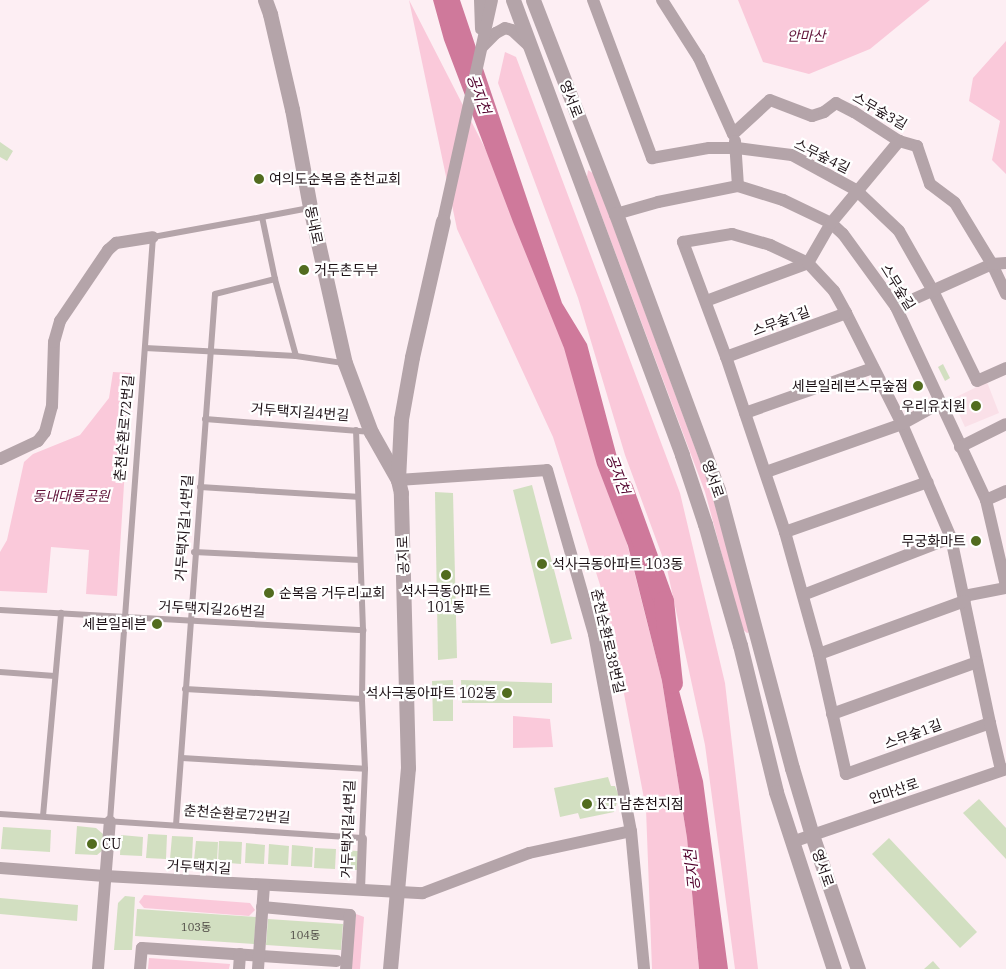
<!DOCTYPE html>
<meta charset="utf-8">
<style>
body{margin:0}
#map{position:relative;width:1006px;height:969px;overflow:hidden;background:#fdeef3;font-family:"IBM Plex Serif","Noto Sans KR",serif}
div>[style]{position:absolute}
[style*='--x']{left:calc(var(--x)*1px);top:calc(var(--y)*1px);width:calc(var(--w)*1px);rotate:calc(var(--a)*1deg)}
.built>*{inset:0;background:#fae0e8}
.green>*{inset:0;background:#fac9da}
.water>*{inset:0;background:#cf799b}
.river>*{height:20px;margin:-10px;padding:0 10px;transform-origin:10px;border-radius:10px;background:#cf799b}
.building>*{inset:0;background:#d2dfc1}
.service>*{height:6px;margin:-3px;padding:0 3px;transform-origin:3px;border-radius:3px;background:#b4a4a9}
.pedestrian>*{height:9px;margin:-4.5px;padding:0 4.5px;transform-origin:4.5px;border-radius:4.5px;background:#b4a4a9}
.minor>*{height:12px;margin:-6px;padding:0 6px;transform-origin:6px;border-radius:6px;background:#b4a4a9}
.tertiary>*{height:15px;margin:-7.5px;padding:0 7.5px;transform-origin:7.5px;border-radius:7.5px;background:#b4a4a9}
.dots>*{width:14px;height:14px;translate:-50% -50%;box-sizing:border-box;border:2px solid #fff;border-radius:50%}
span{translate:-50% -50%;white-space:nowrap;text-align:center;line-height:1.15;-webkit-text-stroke:4.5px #fff;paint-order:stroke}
.number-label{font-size:11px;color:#4a4441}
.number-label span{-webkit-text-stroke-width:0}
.park-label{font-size:14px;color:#601238;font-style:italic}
.street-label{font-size:14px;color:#1d1116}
.poi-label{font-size:14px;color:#1d1116}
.left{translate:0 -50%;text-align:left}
.right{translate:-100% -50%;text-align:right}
.water-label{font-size:15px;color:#51012c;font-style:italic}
</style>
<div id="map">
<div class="built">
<div style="clip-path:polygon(987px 382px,999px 413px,965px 427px,952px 399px)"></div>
</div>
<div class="green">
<div style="clip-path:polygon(409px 0,532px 240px,592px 406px,662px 681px,687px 838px,699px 969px,652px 969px,646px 809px,608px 610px,553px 437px,457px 229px)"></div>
<div style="clip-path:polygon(738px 0,930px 0,870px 49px,809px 74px,763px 62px)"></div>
<div style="clip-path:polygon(1006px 41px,1006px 174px,992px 160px,1000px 121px,969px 101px,973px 78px)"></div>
<div style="clip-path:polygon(505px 52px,516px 57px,680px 493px,725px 683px,758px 969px,735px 969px,705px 745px,667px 569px,625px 455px,578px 298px,498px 83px)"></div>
<div style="clip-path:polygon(588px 170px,594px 174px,711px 491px,750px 632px,747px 633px,742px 629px,705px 492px,587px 177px)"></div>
<div style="clip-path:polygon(113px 372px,131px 373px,117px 596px,86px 594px,89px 550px,51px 547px,47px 593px,0 591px,0 552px,7px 540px,24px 462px,33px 454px,80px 435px,109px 398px)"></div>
<div style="clip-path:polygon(513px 716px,550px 719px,553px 747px,513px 748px)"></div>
<div style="clip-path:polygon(144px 895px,250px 903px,255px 910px,249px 916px,144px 908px,139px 902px)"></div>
<div style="clip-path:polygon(356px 914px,364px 917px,360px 969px,350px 969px)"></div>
<div style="clip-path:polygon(149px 958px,230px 964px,229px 969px,148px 969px)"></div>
</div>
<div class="water">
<div style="clip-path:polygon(433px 0,460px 0,562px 303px,587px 344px,703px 781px,728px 969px,699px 969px,687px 838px,662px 681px,628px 546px,597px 465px,564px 348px,513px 222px,444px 40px)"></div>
</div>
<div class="river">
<div style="--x:623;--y:488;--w:120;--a:70.1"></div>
<div style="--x:664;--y:601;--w:83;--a:83.8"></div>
</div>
<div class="building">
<div style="clip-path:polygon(0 142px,13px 151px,7px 161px,0 157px)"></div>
<div style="clip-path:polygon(943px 364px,950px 378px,945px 381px,938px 367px)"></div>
<div style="clip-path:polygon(532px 485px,572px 639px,551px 644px,513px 490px)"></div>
<div style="clip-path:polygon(435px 492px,453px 493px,457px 658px,438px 660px)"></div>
<div style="clip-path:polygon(453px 680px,453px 721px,433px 721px,432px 681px)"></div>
<div style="clip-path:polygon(461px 680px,552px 683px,552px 703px,462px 703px)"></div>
<div style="clip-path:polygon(608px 777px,611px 786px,615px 786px,619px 796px,614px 812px,580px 819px,578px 813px,560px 817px,554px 788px)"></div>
<div style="clip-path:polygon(979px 799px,1006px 828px,1006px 859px,963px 813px)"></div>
<div style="clip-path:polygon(77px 826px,96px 828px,103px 834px,103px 850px,97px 855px,75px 854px)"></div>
<div style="clip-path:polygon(3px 827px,51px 830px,50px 852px,1px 849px)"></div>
<div style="clip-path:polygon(148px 834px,167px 835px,166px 859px,146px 858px)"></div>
<div style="clip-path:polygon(121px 835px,143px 837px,142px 856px,120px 855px)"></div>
<div style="clip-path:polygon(172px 836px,193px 837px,192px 860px,170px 859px)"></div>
<div style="clip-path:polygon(889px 838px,977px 932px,960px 948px,872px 854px)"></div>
<div style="clip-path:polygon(196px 841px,218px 842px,217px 861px,194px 860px)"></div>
<div style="clip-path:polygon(219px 841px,242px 842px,241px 864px,218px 862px)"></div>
<div style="clip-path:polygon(246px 843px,265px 845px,264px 864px,245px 863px)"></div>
<div style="clip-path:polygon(269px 844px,289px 846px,288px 865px,268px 864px)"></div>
<div style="clip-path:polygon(292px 845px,313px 847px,312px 867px,291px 866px)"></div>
<div style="clip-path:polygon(315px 848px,336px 849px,335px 869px,314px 868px)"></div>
<div style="clip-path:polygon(341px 850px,358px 851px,357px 870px,340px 869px)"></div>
<div style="clip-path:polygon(125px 896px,135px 897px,132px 950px,114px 950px,118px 903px)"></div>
<div style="clip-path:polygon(0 898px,78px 905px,77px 921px,0 914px)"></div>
<div style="clip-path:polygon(137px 909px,256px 917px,254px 944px,135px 936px)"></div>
<div style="clip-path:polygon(268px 919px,343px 924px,341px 950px,266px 945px)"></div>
<div style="clip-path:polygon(933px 961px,940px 969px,924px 969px)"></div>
</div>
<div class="service">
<div style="--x:145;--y:348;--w:151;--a:3"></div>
<div style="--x:296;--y:356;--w:48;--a:8.5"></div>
<div style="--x:296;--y:356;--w:80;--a:-105.3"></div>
<div style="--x:275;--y:279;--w:63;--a:-101.8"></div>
<div style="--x:262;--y:217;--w:48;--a:-10.8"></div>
<div style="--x:205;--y:419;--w:167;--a:4.5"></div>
<div style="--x:200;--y:487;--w:157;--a:3.6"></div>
<div style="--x:194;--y:552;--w:166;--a:2.8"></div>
<div style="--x:0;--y:610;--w:364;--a:3.2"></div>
<div style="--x:0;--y:672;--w:55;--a:4.2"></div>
<div style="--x:185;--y:689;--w:177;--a:3.2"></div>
<div style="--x:182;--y:758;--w:183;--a:3.4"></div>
<div style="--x:0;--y:814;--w:363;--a:3.8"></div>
<div style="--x:362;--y:838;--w:69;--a:-87.5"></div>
<div style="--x:365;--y:769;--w:70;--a:-92.5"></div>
<div style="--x:362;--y:699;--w:69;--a:-89.2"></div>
<div style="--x:363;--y:630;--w:200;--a:-92"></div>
<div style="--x:43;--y:816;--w:204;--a:-84.9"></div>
<div style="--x:110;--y:821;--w:586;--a:-85.79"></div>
<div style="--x:153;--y:237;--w:111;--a:-10.4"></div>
<div style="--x:176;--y:825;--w:532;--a:-85.8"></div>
<div style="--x:215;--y:294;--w:62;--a:-14"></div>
</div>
<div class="pedestrian">
<div style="--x:360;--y:889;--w:51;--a:-87.8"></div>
</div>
<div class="minor">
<div style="--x:480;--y:0;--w:29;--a:88"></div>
<div style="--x:593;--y:0;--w:169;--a:69.5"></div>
<div style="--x:652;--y:158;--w:58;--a:-10"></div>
<div style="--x:709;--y:148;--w:28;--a:0"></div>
<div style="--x:737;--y:148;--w:55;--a:7.3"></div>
<div style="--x:792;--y:155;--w:73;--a:28.7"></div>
<div style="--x:856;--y:190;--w:59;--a:43.6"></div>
<div style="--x:899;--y:231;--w:67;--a:60.4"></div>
<div style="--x:932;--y:289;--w:102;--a:63.9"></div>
<div style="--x:977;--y:381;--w:32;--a:-24"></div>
<div style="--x:662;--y:0;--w:69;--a:57.5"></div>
<div style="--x:699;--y:58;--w:83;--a:65.9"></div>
<div style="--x:733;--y:134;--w:50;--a:-42.6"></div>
<div style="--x:770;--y:100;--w:45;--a:20.9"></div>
<div style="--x:812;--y:116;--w:13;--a:-18"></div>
<div style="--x:824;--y:112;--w:15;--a:-37"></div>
<div style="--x:836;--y:103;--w:20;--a:27"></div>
<div style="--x:854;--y:112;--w:54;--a:32.8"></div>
<div style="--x:899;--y:141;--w:19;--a:16"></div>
<div style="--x:917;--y:146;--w:40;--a:71.1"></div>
<div style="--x:930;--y:184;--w:31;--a:37"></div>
<div style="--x:955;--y:203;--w:71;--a:58.8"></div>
<div style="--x:992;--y:264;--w:33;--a:65"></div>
<div style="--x:482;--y:47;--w:20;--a:-45"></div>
<div style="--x:496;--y:33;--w:10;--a:-29"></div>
<div style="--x:505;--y:28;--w:7;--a:16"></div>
<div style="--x:512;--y:30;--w:23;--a:43"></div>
<div style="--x:735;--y:141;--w:45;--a:86.2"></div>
<div style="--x:616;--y:214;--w:44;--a:-15.9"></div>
<div style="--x:658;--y:202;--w:82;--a:-11.3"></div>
<div style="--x:738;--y:186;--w:47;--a:17.3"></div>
<div style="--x:783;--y:200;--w:53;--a:25.6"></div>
<div style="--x:831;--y:223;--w:16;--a:43"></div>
<div style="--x:843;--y:234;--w:90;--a:54"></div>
<div style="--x:896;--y:307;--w:213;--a:65"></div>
<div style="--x:986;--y:500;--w:88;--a:76.9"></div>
<div style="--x:443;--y:221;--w:226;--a:-77.5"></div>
<div style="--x:732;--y:234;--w:40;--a:16"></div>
<div style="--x:770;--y:245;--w:42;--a:25.3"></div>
<div style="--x:808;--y:263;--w:38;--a:47"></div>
<div style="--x:834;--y:291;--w:25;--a:61"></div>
<div style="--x:846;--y:313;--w:124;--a:63.2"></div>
<div style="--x:902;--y:424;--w:124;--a:66.7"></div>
<div style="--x:951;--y:538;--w:189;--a:78.1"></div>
<div style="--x:990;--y:723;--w:153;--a:160.5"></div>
<div style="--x:846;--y:774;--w:123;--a:-102.7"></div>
<div style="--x:819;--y:654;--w:127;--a:-105.6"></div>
<div style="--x:785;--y:532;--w:185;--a:-108.6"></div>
<div style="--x:726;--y:357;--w:123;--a:-110.5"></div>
<div style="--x:683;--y:242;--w:50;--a:-9.3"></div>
<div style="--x:706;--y:301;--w:109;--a:-20.4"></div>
<div style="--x:808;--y:263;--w:46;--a:-60.1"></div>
<div style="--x:831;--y:223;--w:107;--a:-50.3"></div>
<div style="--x:896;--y:307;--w:105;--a:-24.1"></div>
<div style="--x:992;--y:264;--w:14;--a:-4"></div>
<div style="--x:726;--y:357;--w:128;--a:-20.1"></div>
<div style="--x:745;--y:413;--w:136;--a:-19.4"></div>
<div style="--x:960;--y:447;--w:51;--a:-26.6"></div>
<div style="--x:0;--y:459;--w:42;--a:-25.3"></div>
<div style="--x:38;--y:441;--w:11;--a:-52"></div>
<div style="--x:45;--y:432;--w:27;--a:-75"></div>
<div style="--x:52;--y:406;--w:64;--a:-88.2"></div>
<div style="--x:54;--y:342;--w:22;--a:-74"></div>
<div style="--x:60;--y:321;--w:86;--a:-55.9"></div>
<div style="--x:108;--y:250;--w:11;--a:-41"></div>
<div style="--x:116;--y:243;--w:37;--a:-9"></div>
<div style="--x:766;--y:472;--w:144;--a:-19.4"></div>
<div style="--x:902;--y:424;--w:43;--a:-28.9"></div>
<div style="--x:398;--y:480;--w:149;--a:-3.8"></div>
<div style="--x:547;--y:470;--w:171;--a:74"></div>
<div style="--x:594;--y:634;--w:200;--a:79.4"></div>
<div style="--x:631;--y:831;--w:139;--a:84.6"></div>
<div style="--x:986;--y:500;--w:22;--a:-24"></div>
<div style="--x:785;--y:532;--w:151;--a:-19.3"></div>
<div style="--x:803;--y:595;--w:159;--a:-21.1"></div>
<div style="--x:964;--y:596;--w:43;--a:-10.8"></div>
<div style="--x:819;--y:654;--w:155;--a:-20"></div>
<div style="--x:832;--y:714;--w:154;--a:-19.7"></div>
<div style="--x:990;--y:723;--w:48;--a:76.8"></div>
<div style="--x:792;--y:842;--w:226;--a:-18.8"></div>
<div style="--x:0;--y:868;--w:105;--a:4.4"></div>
<div style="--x:105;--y:876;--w:318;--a:3.1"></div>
<div style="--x:423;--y:893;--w:113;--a:-20.7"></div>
<div style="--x:529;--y:853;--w:104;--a:-12.2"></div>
<div style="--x:262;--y:907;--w:88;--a:5.2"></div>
<div style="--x:350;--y:915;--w:54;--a:94.2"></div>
<div style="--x:98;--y:969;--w:148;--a:-85.4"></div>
<div style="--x:140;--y:969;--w:21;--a:-85"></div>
<div style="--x:142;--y:948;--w:195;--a:3.8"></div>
<div style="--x:239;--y:969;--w:15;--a:-86"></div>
<div style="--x:258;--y:969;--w:84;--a:-85.9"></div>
</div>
<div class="tertiary">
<div style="--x:265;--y:0;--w:15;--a:70"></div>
<div style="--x:270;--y:14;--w:98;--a:77"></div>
<div style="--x:292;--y:109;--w:100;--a:79.6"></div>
<div style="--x:310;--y:207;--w:160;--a:77.4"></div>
<div style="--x:345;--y:363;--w:74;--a:69.4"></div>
<div style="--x:371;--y:432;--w:55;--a:60.6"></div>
<div style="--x:513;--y:0;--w:485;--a:69.6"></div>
<div style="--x:682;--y:455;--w:73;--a:71.6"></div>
<div style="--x:705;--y:524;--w:126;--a:73.9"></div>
<div style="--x:740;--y:645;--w:151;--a:76.2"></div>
<div style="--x:776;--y:792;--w:186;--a:71.9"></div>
<div style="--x:533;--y:0;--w:230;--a:68.8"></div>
<div style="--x:616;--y:214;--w:294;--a:69.7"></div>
<div style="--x:718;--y:490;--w:288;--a:75.1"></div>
<div style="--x:792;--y:768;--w:70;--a:73.4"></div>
<div style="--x:812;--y:835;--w:142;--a:71.1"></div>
<div style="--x:390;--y:969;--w:202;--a:-84.9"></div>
<div style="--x:408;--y:768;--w:275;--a:-91.5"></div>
<div style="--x:401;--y:493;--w:13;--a:-103"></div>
<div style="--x:398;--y:480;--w:61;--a:-87.2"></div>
<div style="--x:401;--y:419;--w:63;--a:-79.9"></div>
<div style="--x:412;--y:357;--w:139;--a:-77.2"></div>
</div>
<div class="dots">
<div style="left:259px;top:179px;background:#526c1f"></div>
<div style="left:304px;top:270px;background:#526c1f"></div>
<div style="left:918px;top:386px;background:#526c1f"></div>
<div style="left:976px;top:406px;background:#526c1f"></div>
<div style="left:976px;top:541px;background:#526c1f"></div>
<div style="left:542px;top:564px;background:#526c1f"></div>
<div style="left:446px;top:575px;background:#526c1f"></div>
<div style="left:269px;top:593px;background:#526c1f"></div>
<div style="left:157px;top:624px;background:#526c1f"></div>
<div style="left:507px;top:693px;background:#526c1f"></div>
<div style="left:587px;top:804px;background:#526c1f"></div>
<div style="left:92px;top:844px;background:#526c1f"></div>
</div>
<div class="number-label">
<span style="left:196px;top:927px">103동</span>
<span style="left:305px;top:935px">104동</span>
</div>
<div class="park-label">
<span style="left:806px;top:36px">안마산</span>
<span style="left:71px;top:496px">동내대룡공원</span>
</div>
<div class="street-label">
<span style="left:571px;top:99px;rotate:69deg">영서로</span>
<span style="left:880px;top:111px;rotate:30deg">스무숲3길</span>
<span style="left:822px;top:156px;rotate:26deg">스무숲4길</span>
<span style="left:314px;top:225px;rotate:78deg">동내로</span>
<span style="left:898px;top:287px;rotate:58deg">스무숲길</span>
<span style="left:781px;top:321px;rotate:-20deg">스무숲1길</span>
<span style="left:300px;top:412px;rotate:4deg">거두택지길4번길</span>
<span style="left:124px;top:428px;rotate:-85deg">춘천순환로72번길</span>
<span style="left:713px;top:479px;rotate:71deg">영서로</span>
<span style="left:184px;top:528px;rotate:-86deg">거두택지길14번길</span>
<span style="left:403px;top:555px;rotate:-92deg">공지로</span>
<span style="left:212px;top:609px;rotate:3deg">거두택지길26번길</span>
<span style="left:608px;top:641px;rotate:77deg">춘천순환로38번길</span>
<span style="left:913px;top:734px;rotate:-20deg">스무숲1길</span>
<span style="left:894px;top:791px;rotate:-19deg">안마산로</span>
<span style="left:237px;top:814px;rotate:4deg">춘천순환로72번길</span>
<span style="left:348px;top:829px;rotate:-88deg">거두택지길4번길</span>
<span style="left:199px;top:867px;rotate:3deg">거두택지길</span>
<span style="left:823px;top:868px;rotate:71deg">영서로</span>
</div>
<div class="poi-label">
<span class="left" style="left:269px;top:179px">여의도순복음 춘천교회</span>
<span class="left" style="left:314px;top:270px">거두촌두부</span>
<span class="right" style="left:908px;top:386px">세븐일레븐스무숲점</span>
<span class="right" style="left:966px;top:406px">우리유치원</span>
<span class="right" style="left:966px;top:541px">무궁화마트</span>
<span class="left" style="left:552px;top:564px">석사극동아파트 103동</span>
<span style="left:446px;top:599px">석사극동아파트<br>101동</span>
<span class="left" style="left:279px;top:593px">순복음 거두리교회</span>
<span class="right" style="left:147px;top:624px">세븐일레븐</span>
<span class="right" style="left:497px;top:693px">석사극동아파트 102동</span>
<span class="left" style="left:597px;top:804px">KT 남춘천지점</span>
<span class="left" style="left:102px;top:844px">CU</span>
</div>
<div class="water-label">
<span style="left:479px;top:94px;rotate:70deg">공지천</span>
<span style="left:618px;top:474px;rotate:70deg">공지천</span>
<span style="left:692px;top:870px;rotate:-96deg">공지천</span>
</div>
</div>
